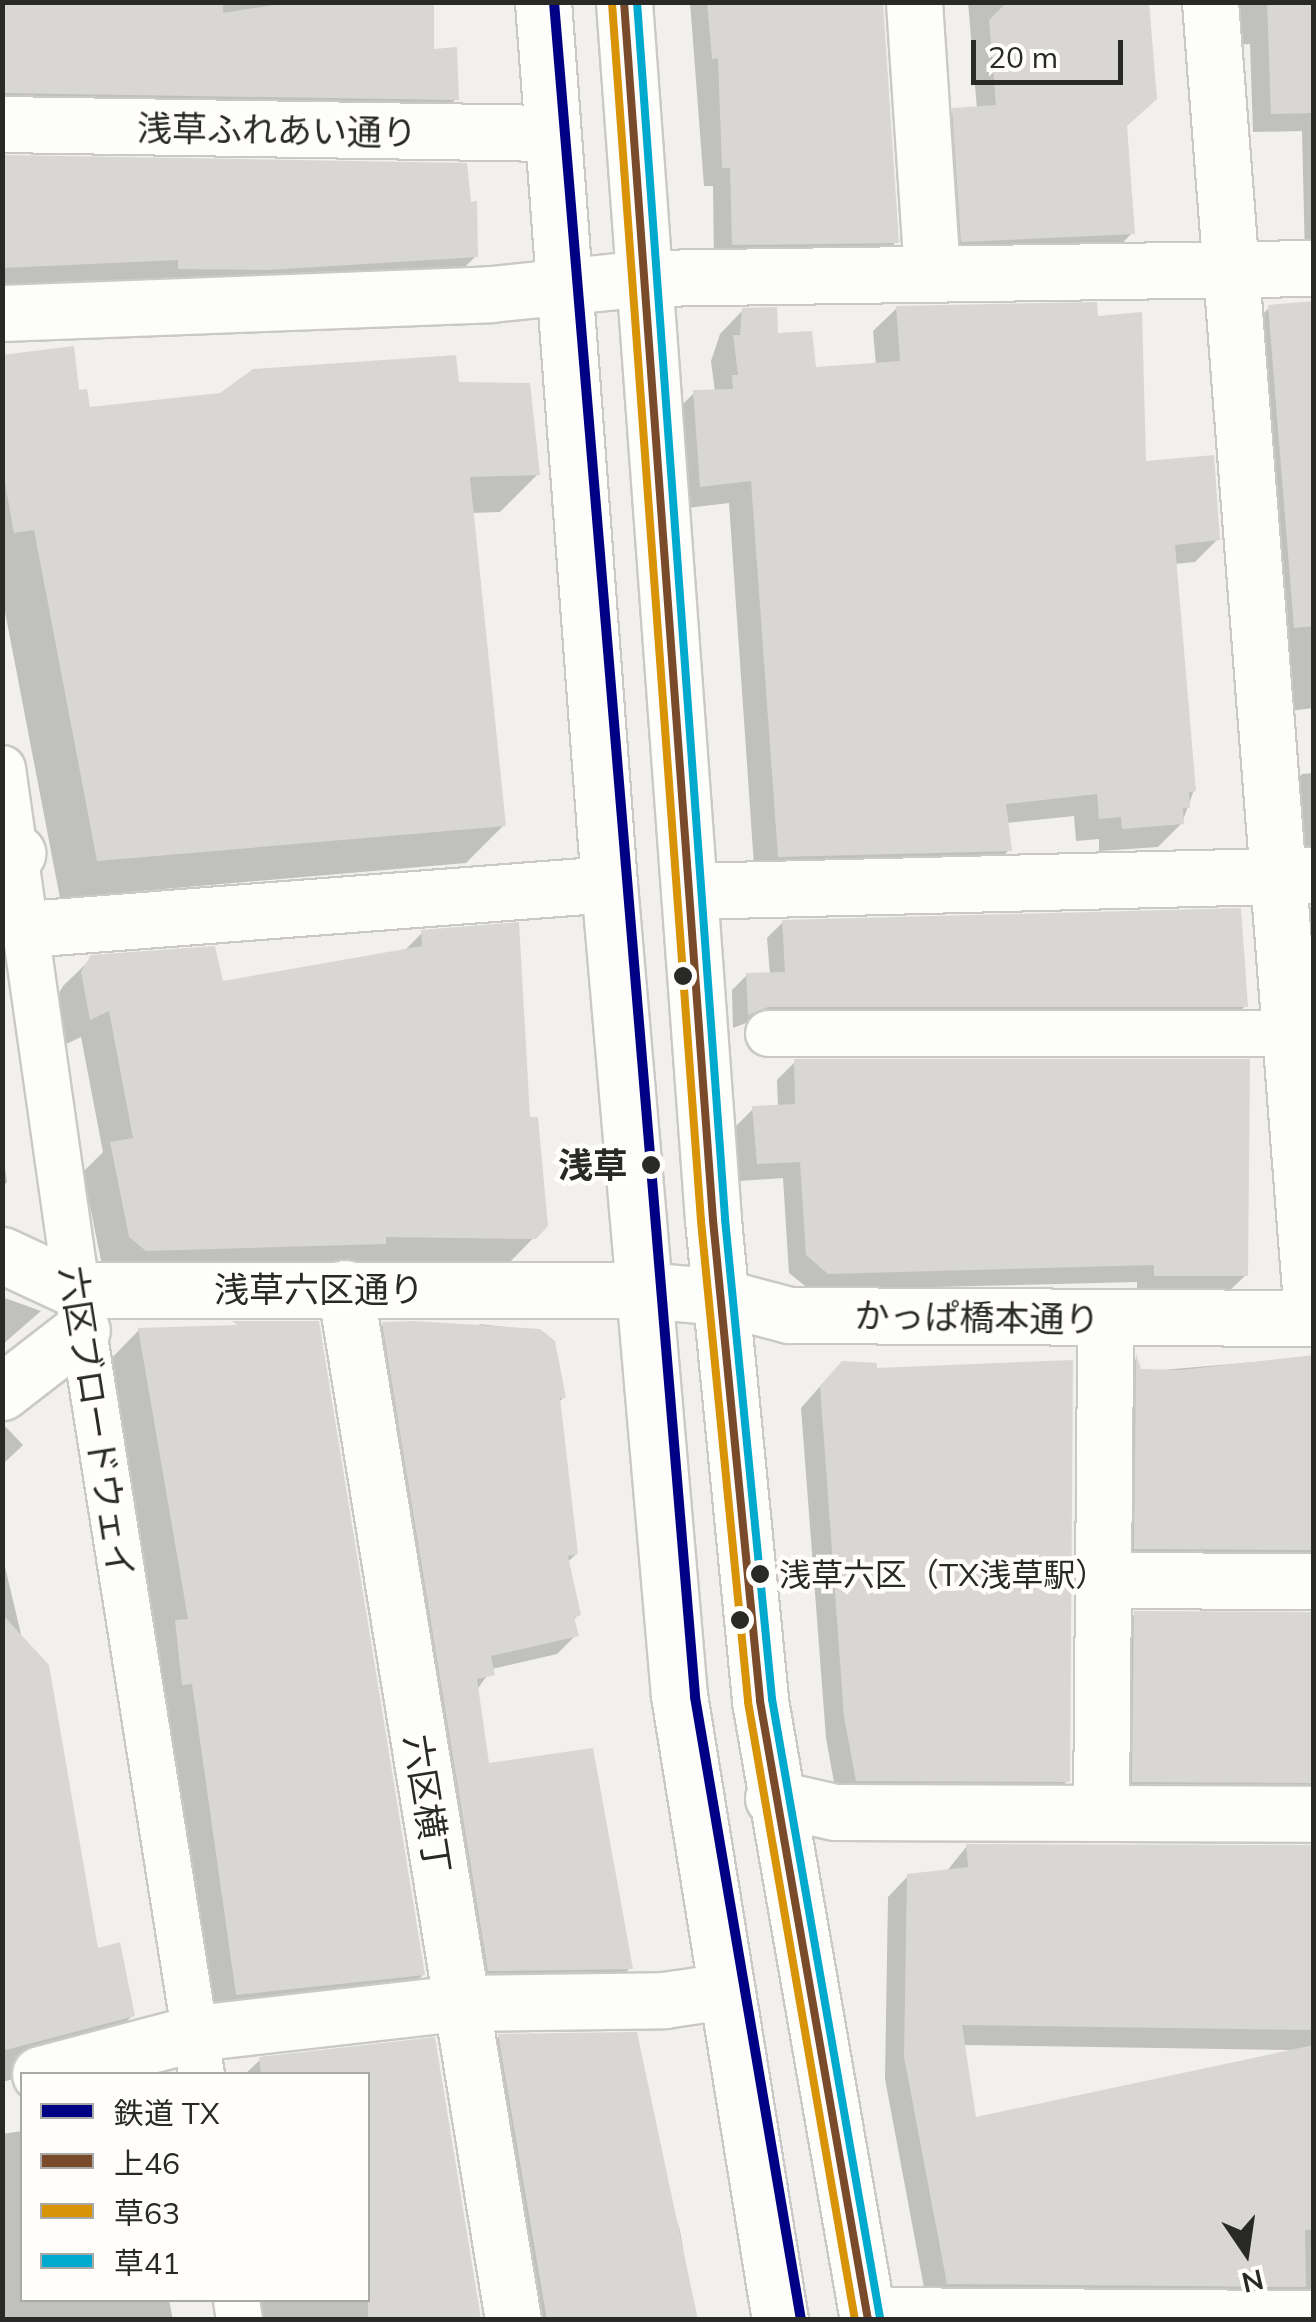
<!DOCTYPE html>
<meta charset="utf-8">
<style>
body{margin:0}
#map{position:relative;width:1316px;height:2322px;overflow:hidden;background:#f1f0ee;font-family:Mulish,"Noto Sans JP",sans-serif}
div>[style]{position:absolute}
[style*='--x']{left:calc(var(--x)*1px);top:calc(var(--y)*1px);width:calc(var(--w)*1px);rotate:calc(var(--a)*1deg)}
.shadow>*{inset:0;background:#0003}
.building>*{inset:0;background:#d8d7d5}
.roads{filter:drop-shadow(2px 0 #cac9c8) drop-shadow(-2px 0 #cac9c8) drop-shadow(0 2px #cac9c8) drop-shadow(0 -2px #cac9c8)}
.pedestrian>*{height:45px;margin:-22.5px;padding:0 22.5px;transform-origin:22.5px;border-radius:22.5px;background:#fdfdfc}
.minor>*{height:55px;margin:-27.5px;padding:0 27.5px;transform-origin:27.5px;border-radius:27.5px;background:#fdfdfc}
.secondary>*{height:55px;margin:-27.5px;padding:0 27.5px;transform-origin:27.5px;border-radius:27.5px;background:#fdfdfc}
.bus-1>*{height:8px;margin:-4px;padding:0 4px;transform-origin:4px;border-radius:4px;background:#7a4b2a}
.bus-2>*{height:8px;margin:-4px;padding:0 4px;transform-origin:4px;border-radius:4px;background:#d89306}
.bus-3>*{height:8px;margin:-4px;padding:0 4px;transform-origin:4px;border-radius:4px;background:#00a9ce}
.rail-1>*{height:10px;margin:-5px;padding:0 5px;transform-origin:5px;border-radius:5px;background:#000084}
.dots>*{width:28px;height:28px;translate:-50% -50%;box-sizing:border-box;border:5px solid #fffefb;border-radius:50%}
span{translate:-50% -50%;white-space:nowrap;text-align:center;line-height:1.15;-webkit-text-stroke:9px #fffefb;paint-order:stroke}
.bus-label{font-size:32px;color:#292928}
.left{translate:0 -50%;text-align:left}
.street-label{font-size:35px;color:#292928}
.stop-label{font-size:35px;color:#292928;font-weight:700}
.right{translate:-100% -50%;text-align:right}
.frame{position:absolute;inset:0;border:5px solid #292928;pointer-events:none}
.legend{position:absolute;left:20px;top:2072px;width:350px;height:230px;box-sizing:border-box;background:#fffefb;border:2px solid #a9a9a7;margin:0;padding:12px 18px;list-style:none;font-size:30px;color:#292928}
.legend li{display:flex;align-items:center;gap:20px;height:50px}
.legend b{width:50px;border:2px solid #a9a9a7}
.north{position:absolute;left:1196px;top:2202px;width:100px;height:100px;-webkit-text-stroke:8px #fffefb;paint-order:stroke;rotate:167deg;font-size:28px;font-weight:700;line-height:40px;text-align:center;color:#292928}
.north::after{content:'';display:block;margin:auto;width:35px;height:45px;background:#292928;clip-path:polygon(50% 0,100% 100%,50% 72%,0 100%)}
.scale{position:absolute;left:971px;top:40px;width:152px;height:45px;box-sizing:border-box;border:5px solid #292928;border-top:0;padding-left:12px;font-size:30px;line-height:35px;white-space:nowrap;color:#292928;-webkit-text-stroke:8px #fffefb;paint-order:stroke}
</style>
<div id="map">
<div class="shadow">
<div style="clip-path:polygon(2px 2px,432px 2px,431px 51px,456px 99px,432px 123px,2px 116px)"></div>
<div style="clip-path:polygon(690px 2px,881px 2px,896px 242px,877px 261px,714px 263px,713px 186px,704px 186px)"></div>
<div style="clip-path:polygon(968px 2px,1139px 2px,1125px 127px,1132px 233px,1114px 252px,943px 260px,935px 130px,954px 111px,977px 109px)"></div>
<div style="clip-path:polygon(1225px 2px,1314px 2px,1314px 264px,1305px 258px,1302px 131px,1253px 132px,1250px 44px,1226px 45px)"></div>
<div style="clip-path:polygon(2px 158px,476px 256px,452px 280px,2px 290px)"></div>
<div style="clip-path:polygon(1314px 303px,1314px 708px,1280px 712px,1251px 326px,1269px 308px)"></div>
<div style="clip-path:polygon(897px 308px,1096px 318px,1143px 464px,1218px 539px,1195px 562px,1174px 564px,1194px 790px,1182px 823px,1158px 847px,1099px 851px,1099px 839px,1076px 841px,1074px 816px,1006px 823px,1009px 850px,986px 874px,755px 880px,729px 503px,678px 509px,671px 416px,694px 393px,715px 392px,711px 361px,720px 334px,743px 310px,813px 370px,876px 365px,873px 331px)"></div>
<div style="clip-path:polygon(2px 357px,77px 393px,88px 410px,221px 395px,457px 384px,538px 474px,500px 512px,471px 513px,504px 825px,466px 863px,60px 898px,2px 596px)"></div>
<div style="clip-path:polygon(1314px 773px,1314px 871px,1292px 861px,1285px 791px,1302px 774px)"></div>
<div style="clip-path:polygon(783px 922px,1245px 1006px,1230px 1021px,751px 1021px,733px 1028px,732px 990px,747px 975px,770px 974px,767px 938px)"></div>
<div style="clip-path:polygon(423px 932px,528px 1120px,545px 1226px,506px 1266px,102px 1265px,83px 1172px,103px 1152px,81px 1037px,62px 1046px,54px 1002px,63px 986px,92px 958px,221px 984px,403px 952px)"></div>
<div style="clip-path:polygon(795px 1062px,1246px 1275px,1228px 1292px,1137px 1292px,1137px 1282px,810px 1290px,789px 1273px,783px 1178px,740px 1181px,735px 1127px,753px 1109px,778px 1107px,777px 1080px)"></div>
<div style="clip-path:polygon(2px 1147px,7px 1182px,2px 1187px)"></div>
<div style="clip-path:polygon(2px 1297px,41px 1311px,2px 1345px)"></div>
<div style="clip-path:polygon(480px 1324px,539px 1331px,564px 1397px,558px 1403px,576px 1554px,567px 1563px,578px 1615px,573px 1620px,576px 1635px,557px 1654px,492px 1669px,476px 1691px,486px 1765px,630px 1968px,611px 1987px,469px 1989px,364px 1344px,383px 1325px,472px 1332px)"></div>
<div style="clip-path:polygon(139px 1330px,423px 1975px,383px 2014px,197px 2034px,100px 1370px)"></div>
<div style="clip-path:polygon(1314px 1357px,1314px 1581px,1115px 1569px,1116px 1377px,1135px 1358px,1139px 1372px)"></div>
<div style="clip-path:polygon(823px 1383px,1067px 1781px,1048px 1800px,837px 1799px,826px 1738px,801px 1408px)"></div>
<div style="clip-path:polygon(2px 1423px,23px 1445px,2px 1465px)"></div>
<div style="clip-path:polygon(2px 1554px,96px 1951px,132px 2016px,88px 2060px,2px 2082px)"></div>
<div style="clip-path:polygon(1135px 1614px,1314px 1615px,1314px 1815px,1113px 1802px,1114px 1635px)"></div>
<div style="clip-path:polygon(evenodd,967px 1846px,1314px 1848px,1314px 2305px,927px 2304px,885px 2079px,888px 1897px,908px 1876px,946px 1872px,967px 1846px,962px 2045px,1293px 2050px,974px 2120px,962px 2045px)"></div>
<div style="clip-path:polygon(499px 2036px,663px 2179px,680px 2231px,695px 2320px,500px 2320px,460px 2075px)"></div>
<div style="clip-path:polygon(433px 2040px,479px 2320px,255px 2320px,252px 2300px,368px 2300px,368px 2074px,245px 2074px,260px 2060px)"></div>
<div style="clip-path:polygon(22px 2131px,22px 2300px,169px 2300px,173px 2320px,2px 2320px,2px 2134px)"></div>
</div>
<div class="building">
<div style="clip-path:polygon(2px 2px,223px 2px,223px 13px,293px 2px,434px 2px,434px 49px,457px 47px,459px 100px,2px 93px)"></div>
<div style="clip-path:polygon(707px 2px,883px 2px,899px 243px,732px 245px,730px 168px,722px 168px,718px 58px,712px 59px)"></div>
<div style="clip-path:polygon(1149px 2px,1157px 99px,1127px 126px,1135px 234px,961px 242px,952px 108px,996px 105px,989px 20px,1005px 4px)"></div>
<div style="clip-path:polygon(1267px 2px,1314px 2px,1314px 113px,1271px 114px)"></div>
<div style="clip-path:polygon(2px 155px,467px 163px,471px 202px,477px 201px,478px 257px,268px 270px,178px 269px,178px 260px,2px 268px)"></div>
<div style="clip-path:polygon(1314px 301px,1314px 626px,1294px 628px,1268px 305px)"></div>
<div style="clip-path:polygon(1097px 302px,1098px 316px,1142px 312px,1146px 461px,1214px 455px,1220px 540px,1175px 545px,1196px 791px,1189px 792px,1190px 808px,1183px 808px,1184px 824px,1122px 829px,1121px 817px,1099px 819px,1097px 794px,1006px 804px,1012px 851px,778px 857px,751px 481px,700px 487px,693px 390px,733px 389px,732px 375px,738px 375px,733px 335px,740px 335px,742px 308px,777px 307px,778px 333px,812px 331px,816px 367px,900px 361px,896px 306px)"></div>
<div style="clip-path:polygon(74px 346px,79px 390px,87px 389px,90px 407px,220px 393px,253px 369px,456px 355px,459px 382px,530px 383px,540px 475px,470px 477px,506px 826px,97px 861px,34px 530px,14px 533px,2px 467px,2px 355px)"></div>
<div style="clip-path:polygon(1241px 908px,1248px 1007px,768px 1007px,748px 1015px,746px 973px,785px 972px,782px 920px)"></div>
<div style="clip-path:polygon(519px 922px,530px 1117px,538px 1117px,548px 1226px,536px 1239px,386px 1237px,386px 1244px,146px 1251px,129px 1237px,110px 1142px,133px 1138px,109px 1011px,90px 1020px,81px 972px,91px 955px,215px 946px,223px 981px,422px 946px,421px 930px)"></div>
<div style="clip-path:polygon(794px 1059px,1250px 1059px,1248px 1276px,1154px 1276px,1154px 1265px,828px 1274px,806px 1255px,800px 1162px,757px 1164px,752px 1106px,795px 1104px)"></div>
<div style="clip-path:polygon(232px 1321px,319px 1321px,425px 1975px,236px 1995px,192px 1684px,182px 1685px,175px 1620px,188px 1619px,138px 1328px,237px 1325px)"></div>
<div style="clip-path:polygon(415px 1321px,540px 1329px,555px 1341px,566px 1398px,560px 1398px,578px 1554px,568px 1556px,581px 1615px,574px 1617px,579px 1636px,491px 1656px,495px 1675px,477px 1679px,489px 1763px,593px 1748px,633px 1969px,488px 1971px,382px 1322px)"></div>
<div style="clip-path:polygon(1136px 1353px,1141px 1369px,1181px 1370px,1314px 1355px,1314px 1550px,1134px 1549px)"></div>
<div style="clip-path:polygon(1073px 1360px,1070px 1782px,856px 1781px,844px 1717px,820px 1386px,842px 1361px,877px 1363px,877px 1368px)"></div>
<div style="clip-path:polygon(1134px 1611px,1314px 1612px,1314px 1783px,1132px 1782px)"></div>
<div style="clip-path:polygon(2px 1614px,49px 1665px,98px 1948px,120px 1942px,135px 2016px,2px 2051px)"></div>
<div style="clip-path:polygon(966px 1844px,1314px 1845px,1314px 2030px,962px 2025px,976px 2117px,1314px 2045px,1314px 2229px,1305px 2230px,1306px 2287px,947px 2284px,904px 2057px,907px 1874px,968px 1867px)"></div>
<div style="clip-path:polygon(637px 2032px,698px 2320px,547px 2320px,498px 2034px)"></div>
<div style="clip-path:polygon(435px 2037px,481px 2319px,368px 2320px,368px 2074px,261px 2074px,259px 2057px)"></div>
</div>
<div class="roads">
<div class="pedestrian">
<div style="--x:2;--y:768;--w:504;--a:81.9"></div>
<div style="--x:73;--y:1267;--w:817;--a:80.99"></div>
<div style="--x:768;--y:1033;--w:519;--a:0"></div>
<div style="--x:236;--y:2300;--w:20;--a:81"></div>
</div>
<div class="minor">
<div style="--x:914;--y:2;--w:272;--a:86.2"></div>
<div style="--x:1210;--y:2;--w:1319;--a:85.56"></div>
<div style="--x:2;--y:124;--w:550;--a:0.94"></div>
<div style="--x:2;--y:313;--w:489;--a:-2.2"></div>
<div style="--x:491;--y:294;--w:157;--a:-5.9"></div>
<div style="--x:647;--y:278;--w:667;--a:-0.86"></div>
<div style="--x:2;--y:849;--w:16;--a:15"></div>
<div style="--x:689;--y:891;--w:622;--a:-1.47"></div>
<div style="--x:26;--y:929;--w:585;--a:-4.41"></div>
<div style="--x:2;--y:1255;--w:83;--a:25"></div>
<div style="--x:77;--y:1290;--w:566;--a:0"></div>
<div style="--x:643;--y:1290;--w:78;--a:5.1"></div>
<div style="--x:721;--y:1297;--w:70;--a:14.8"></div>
<div style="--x:789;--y:1315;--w:525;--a:0.33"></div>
<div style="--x:345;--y:1288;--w:1046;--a:80.75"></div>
<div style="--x:2;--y:1392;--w:101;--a:-37.8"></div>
<div style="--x:1104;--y:1580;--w:210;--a:0.3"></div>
<div style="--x:773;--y:1798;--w:64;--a:12.7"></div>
<div style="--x:835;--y:1812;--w:479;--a:0.2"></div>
<div style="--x:1101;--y:1811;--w:492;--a:-89.5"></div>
<div style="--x:40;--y:2074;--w:160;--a:-14.8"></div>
<div style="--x:195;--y:2033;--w:267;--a:-6.5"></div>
<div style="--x:460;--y:2003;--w:204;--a:-0.8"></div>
<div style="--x:664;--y:2000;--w:61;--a:-8.5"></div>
<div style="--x:867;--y:2315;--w:447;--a:0.4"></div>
</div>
<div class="secondary">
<div style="--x:543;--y:2;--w:884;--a:85.72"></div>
<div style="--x:609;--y:884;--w:814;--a:85.07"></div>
<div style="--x:679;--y:1695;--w:633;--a:80.82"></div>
<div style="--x:624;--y:2;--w:1221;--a:85.82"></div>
<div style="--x:713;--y:1220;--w:483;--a:84.4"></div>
<div style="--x:760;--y:1701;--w:628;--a:80.1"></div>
</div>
</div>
<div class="bus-1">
<div style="--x:624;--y:2;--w:1221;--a:85.82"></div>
<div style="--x:713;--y:1220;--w:483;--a:84.4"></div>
<div style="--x:760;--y:1701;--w:628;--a:80.1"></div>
</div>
<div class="bus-2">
<div style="--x:612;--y:3;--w:1221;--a:85.82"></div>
<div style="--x:701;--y:1221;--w:483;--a:84.4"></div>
<div style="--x:748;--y:1702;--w:627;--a:80.18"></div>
</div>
<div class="bus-3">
<div style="--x:637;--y:2;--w:1220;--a:85.86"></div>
<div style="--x:725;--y:1219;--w:482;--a:84.4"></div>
<div style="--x:772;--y:1699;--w:628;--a:80.1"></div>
</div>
<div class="rail-1">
<div style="--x:554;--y:2;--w:1701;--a:85.24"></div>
<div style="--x:695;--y:1697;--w:632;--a:80.34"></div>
</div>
<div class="dots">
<div style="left:683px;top:976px;background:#292928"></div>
<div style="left:651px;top:1165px;background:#292928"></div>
<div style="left:760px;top:1574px;background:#292928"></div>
<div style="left:740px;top:1620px;background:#292928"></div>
</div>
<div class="bus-label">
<span class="left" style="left:779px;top:1574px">浅草六区（TX浅草駅）</span>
</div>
<div class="street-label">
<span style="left:277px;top:130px;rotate:1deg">浅草ふれあい通り</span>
<span style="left:319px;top:1289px">浅草六区通り</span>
<span style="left:977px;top:1317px;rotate:1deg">かっぱ橋本通り</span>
<span style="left:97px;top:1422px;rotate:81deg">六区ブロードウェイ</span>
<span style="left:428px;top:1804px;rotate:81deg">六区横丁</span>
</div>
<div class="stop-label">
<span class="right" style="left:628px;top:1165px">浅草</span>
</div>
<div class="frame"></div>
<ul class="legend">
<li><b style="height:12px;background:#000084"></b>鉄道 TX</li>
<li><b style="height:12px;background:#7a4b2a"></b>上46</li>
<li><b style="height:12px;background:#d89306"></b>草63</li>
<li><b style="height:12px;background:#00a9ce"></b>草41</li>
</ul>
<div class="north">N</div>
<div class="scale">20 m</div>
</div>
